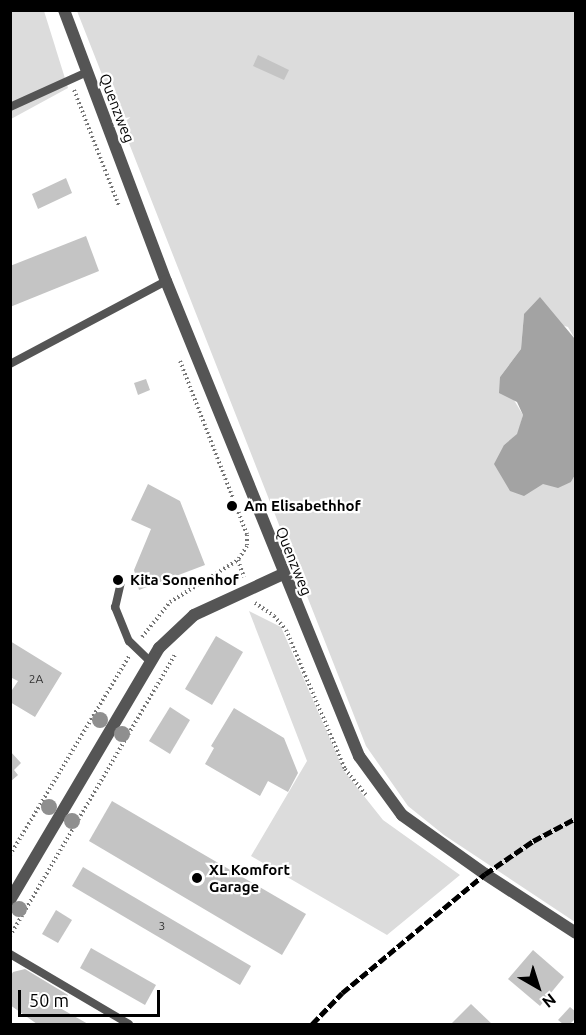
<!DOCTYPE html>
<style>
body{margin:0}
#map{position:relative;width:586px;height:1035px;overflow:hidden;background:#fff;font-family:Ubuntu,sans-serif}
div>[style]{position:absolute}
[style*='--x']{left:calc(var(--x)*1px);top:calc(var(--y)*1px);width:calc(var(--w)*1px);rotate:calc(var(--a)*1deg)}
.green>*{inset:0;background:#dcdcdc}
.water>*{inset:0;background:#a3a3a3}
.building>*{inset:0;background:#c4c4c4}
.path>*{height:4px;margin-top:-2px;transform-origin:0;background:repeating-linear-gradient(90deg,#777 0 1.5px,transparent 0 4.5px)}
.service>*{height:8px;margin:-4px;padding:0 4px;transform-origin:4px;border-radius:4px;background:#555}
.minor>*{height:12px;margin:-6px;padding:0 6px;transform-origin:6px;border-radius:6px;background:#555}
.tertiary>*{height:12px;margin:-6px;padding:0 6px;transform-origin:6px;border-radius:6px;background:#555}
.rail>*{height:4.5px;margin-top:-2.25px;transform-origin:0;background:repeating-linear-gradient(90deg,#000 0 9px,transparent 0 12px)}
.trees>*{width:16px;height:16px;margin:-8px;border-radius:50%;background:#8f8f8f}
.dots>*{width:16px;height:16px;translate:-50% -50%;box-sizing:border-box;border:3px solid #fff;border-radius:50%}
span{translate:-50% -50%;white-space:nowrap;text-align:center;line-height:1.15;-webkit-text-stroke:4.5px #fff;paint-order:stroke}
.number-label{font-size:12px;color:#313131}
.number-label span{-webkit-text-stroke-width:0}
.street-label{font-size:15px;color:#000}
.poi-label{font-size:15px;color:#000;font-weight:700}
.left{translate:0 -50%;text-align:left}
.frame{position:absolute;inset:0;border:12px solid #000;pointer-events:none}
.north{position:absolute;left:508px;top:957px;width:60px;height:60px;-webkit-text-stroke:4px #fff;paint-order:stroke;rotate:141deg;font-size:16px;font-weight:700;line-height:24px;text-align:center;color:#000}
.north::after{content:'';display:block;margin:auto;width:21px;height:27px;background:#000;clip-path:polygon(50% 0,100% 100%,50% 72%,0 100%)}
.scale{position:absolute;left:18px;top:990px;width:142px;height:27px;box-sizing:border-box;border:3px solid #000;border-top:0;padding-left:8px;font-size:18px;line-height:21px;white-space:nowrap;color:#000;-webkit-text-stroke:4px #fff;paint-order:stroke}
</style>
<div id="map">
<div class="green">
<div style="clip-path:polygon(11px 11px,44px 11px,68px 88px,11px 119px)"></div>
<div style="clip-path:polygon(77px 11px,575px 11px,575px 339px,568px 327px,524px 314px,521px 349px,500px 377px,523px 415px,518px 434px,504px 445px,543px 484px,571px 482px,575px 475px,575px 922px,444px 835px,408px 806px,366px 746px)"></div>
<div style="clip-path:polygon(249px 611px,281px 627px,344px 771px,383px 820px,460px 875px,387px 935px,251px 856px,307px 761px)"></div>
</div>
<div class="water">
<div style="clip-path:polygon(540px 297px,575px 339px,575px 475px,571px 482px,558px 488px,543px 484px,524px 496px,510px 491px,494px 464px,504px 445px,517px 434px,523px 415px,517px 402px,499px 393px,500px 377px,521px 349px,524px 314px)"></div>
</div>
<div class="building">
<div style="clip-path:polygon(258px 55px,289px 70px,284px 80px,253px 66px)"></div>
<div style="clip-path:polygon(66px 178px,72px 193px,38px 209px,32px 194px)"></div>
<div style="clip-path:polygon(86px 236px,99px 271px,10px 307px,10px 266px)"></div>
<div style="clip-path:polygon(146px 379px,150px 390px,138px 395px,134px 383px)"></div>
<div style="clip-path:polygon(148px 484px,180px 501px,205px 565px,139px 590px,134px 570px,151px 529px,131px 520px)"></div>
<div style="clip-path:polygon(216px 636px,243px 652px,212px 705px,185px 689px)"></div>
<div style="clip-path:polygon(10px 641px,62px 673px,35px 717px,10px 702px,10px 693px,18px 681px,10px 677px)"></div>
<div style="clip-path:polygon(170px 707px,190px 720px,170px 754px,149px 741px)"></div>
<div style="clip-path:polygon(234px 708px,284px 738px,298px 773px,288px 792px,268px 781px,260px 796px,205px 764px,214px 748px,211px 746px)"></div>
<div style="clip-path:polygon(10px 751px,21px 763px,14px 770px,18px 775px,10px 782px)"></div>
<div style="clip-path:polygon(112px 801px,306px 914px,282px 955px,89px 841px)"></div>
<div style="clip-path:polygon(83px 867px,251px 966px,240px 985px,72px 886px)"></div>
<div style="clip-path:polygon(56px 910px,72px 920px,58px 943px,42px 934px)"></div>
<div style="clip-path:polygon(91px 948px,156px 985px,145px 1005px,80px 968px)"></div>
<div style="clip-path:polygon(533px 950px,564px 977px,540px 1006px,508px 979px)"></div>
<div style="clip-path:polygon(25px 969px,68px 995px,60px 1008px,88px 1024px,37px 1024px,10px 1005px,10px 977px,13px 972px)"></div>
<div style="clip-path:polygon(471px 1004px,492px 1024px,451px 1024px)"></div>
<div style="clip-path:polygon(570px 1007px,576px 1012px,576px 1018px,570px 1024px,563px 1024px,558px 1020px)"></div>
</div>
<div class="path">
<div style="--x:74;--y:90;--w:124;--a:68.8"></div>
<div style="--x:180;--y:361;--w:186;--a:68.9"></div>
<div style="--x:247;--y:535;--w:11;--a:90"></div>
<div style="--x:247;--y:546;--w:17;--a:123"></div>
<div style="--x:238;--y:560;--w:18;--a:71"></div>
<div style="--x:255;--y:603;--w:23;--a:34"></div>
<div style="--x:274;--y:616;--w:18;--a:49"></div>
<div style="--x:286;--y:630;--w:151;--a:67"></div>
<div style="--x:345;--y:769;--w:33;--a:51"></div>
<div style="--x:142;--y:637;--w:45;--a:-51.3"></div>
<div style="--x:170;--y:602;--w:80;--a:-31.7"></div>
<div style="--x:10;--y:855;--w:232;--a:-59.1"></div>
<div style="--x:10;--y:936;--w:326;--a:-59.6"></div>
</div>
<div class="service">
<div style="--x:10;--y:107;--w:85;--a:-24.4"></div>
<div style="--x:10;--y:364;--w:177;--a:-28"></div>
<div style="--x:121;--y:582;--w:26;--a:103"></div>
<div style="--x:115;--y:607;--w:37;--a:68"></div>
<div style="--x:129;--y:641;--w:30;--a:44"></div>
<div style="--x:10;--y:954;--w:138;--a:30.5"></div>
</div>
<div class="minor">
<div style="--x:10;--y:900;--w:293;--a:-59.4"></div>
<div style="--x:159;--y:648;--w:48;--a:-43.3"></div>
<div style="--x:194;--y:615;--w:98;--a:-24.7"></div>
</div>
<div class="tertiary">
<div style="--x:64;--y:10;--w:290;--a:69.4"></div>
<div style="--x:166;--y:281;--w:513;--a:67.89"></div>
<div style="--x:359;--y:756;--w:73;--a:53.9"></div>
<div style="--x:402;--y:815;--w:102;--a:35.4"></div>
<div style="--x:485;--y:874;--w:108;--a:33"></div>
</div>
<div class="rail">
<div style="--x:312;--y:1024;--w:43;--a:-45.9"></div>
<div style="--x:342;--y:993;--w:186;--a:-39.8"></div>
<div style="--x:485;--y:874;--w:58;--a:-34.5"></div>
<div style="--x:533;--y:841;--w:49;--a:-28.1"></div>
</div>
<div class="trees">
<div style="left:100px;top:720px"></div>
<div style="left:122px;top:734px"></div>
<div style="left:49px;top:807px"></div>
<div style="left:72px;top:821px"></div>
<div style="left:19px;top:909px"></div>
</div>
<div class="dots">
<div style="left:232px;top:506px;background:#000"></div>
<div style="left:118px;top:580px;background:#000"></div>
<div style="left:197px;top:878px;background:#000"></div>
</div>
<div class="number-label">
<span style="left:36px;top:679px">2A</span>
<span style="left:162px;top:926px">3</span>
</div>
<div class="street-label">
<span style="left:117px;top:108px;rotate:69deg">Quenzweg</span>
<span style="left:294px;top:561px;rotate:68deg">Quenzweg</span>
</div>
<div class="poi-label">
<span class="left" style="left:244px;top:506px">Am Elisabethhof</span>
<span class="left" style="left:130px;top:580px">Kita Sonnenhof</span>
<span class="left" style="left:209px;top:878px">XL Komfort<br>Garage</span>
</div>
<div class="frame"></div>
<div class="north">N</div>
<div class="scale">50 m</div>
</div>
